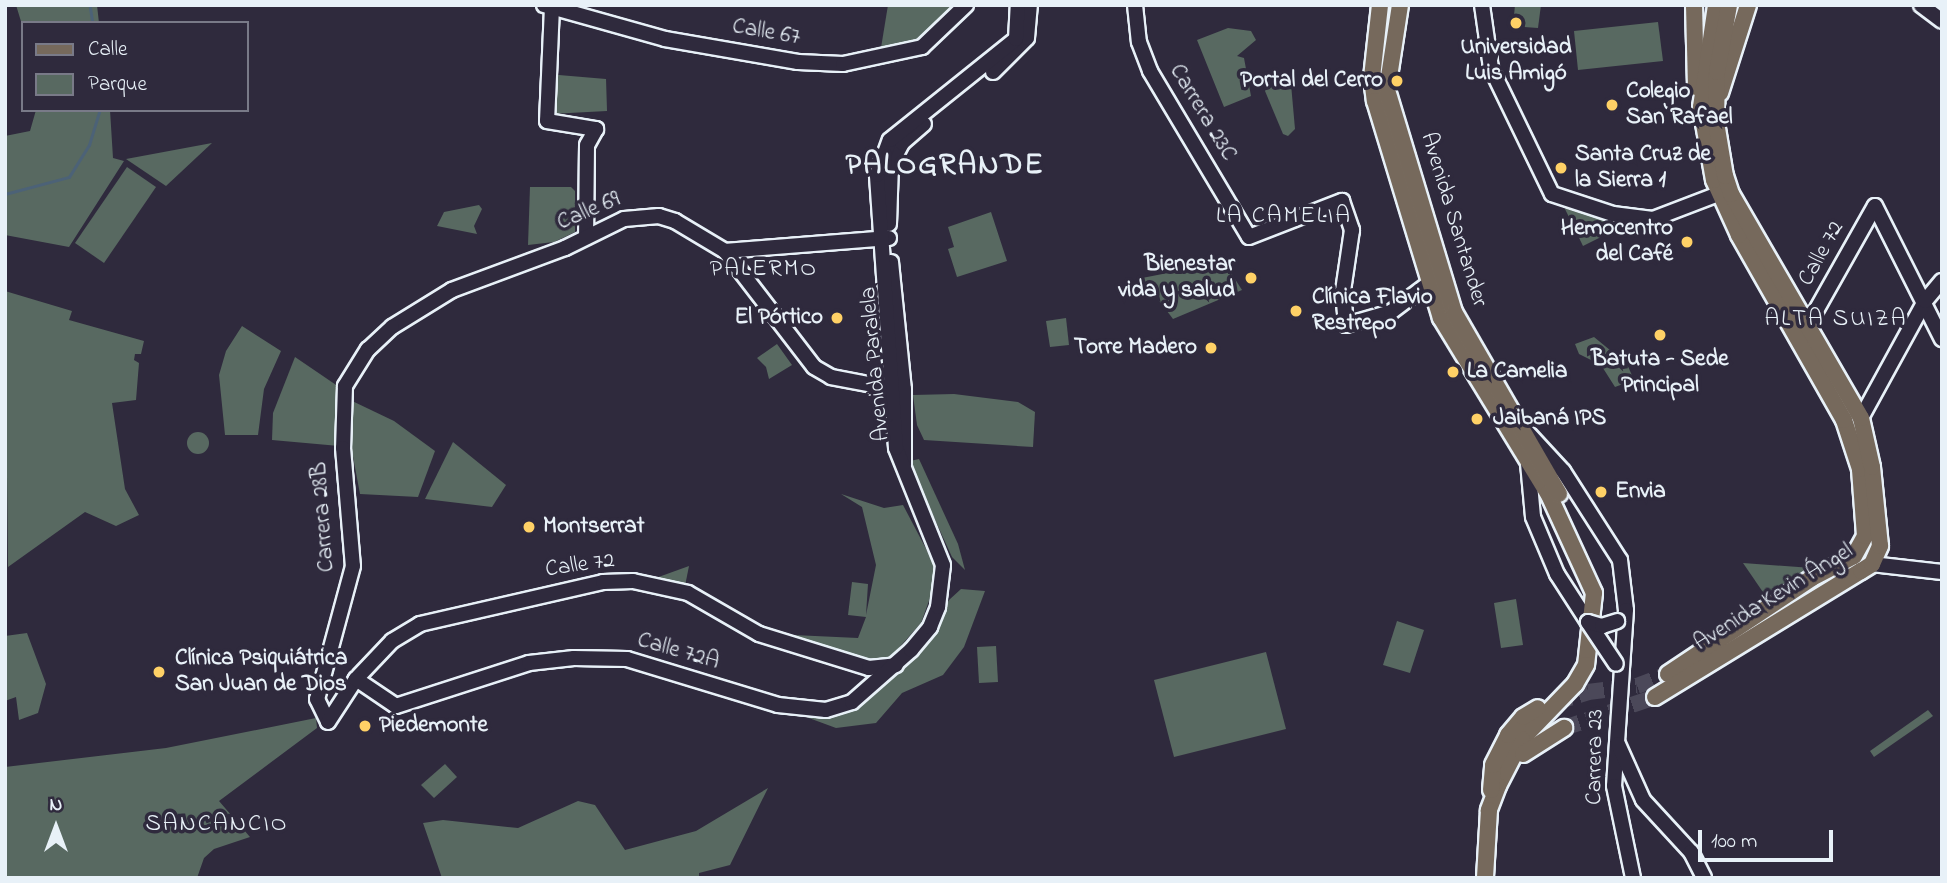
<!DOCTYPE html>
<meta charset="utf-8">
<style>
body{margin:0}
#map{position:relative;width:1947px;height:883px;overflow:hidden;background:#2f2a3d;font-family:"Indie Flower",sans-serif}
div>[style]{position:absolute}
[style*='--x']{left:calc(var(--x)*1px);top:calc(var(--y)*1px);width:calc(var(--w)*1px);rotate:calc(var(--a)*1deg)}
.green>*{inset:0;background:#586961}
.round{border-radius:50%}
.stream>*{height:2.5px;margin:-1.25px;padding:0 1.25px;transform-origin:1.25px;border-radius:1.25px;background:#4c6277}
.primary-tunnel>*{height:16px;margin-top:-8px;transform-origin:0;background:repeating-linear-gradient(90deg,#4b4859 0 16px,transparent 0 24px)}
.roads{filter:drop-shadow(2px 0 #e8f1f8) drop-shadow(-2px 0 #e8f1f8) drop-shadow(0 2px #e8f1f8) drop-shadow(0 -2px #e8f1f8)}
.secondary>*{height:14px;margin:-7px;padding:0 7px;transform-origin:7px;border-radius:7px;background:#2f2a3d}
.primary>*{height:16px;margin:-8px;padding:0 8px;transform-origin:8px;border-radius:8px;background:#76695c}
.bridges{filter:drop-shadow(2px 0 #e8f1f8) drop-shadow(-2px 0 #e8f1f8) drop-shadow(0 2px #e8f1f8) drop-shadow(0 -2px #e8f1f8)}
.secondary-bridge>*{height:14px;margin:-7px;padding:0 7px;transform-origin:7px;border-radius:7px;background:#2f2a3d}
.dots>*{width:19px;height:19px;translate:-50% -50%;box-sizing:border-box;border:4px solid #2f2a3d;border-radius:50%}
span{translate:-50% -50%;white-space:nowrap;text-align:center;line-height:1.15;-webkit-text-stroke:7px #2f2a3d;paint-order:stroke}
.street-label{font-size:23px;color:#e8f1f8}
.poi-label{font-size:23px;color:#e8f1f8;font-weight:700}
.right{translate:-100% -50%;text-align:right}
.left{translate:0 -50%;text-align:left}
.neighbourhood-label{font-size:24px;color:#e8f1f8;letter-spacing:2px}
.district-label{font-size:30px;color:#e8f1f8;font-weight:700;letter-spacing:2px}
.frame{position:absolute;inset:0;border:7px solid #e8f1f8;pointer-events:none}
.legend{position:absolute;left:21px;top:21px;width:228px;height:91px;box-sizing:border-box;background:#2f2a3d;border:2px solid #797a88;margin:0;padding:9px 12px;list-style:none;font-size:21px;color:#e8f1f8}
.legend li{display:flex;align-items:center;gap:14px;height:35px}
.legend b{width:35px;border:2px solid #797a88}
.north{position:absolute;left:21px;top:792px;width:70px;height:70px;-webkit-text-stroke:5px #2f2a3d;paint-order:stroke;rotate:0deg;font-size:19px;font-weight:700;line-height:28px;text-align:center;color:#e8f1f8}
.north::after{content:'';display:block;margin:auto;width:24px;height:32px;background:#e8f1f8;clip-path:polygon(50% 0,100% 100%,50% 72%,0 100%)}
.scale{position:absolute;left:1698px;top:830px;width:135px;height:32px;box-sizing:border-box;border:4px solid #e8f1f8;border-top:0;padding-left:9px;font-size:21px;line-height:24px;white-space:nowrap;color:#e8f1f8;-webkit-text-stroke:5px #2f2a3d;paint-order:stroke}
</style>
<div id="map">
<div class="green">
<div style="clip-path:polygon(16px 5px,97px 5px,99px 23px,23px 23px,23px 28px)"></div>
<div style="clip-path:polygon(888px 5px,964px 5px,934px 36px,880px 54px)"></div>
<div style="clip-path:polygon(1515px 5px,1541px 5px,1538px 28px,1513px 26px)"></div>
<div style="clip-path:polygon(1658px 22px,1663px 61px,1578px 70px,1574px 31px)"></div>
<div style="clip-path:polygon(1228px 28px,1251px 31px,1256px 40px,1237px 56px,1244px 58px,1251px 96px,1224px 107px,1197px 40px)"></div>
<div style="clip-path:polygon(547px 74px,606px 79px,607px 111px,550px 114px)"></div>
<div style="clip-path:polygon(1291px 84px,1295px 129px,1288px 136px,1283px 134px,1265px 91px,1268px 86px)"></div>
<div style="clip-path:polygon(36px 110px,110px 110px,113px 158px,124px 161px,69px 247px,5px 235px,5px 136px,30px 131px)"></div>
<div style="clip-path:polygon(212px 143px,166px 186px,126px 159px)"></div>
<div style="clip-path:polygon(127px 167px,156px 187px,104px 263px,75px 243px)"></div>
<div style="clip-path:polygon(530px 187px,571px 187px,575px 191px,575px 232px,554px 242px,528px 245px)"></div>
<div style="clip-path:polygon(479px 205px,482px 209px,474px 226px,477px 234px,437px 226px,444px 212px)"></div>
<div style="clip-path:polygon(1567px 205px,1608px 217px,1615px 230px,1583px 246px,1565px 209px)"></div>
<div style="clip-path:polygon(991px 212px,1007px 261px,957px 277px,948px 249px,954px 247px,948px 227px)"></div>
<div style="clip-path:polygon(1224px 262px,1242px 290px,1173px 319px,1142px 278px)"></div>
<div style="clip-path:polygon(5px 291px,72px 311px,69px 320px,144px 341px,141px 354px,135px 354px,134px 360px,139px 363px,136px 400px,112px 403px,125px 489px,139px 515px,116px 526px,85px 512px,8px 567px)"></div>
<div style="clip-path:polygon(1066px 318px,1069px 345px,1050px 347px,1046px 321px)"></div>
<div style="clip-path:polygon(242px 326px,281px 351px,264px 389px,258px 435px,225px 435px,219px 375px,226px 351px)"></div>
<div style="clip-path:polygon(1594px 337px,1627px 364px,1634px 380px,1615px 387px,1601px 365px,1579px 354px,1575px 344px)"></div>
<div style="clip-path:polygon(777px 344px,792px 365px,769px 379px,766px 367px,757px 358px)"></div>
<div style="clip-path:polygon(295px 357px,342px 389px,339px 446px,272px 440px,273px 413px)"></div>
<div style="clip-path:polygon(954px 394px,1018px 402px,1035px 412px,1033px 447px,924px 440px,917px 425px,913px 395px)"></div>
<div style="clip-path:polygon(348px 399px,394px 421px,435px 451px,418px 497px,360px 494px,348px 430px)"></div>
<div class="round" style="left:187px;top:432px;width:22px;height:22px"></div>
<div style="clip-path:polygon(453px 442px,506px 485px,492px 507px,425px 499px)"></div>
<div style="clip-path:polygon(919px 459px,958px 544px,965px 570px,952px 557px,915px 476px,910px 461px)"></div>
<div style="clip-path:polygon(841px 494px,884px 508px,903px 505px,933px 562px,935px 584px,921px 623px,889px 659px,874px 662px,772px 634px,858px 638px,866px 617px,848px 615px,852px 582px,868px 584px,866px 615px,876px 565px,862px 507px)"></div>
<div style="clip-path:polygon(1743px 563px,1812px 568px,1767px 598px)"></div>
<div style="clip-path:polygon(689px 566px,685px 586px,653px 579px)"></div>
<div style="clip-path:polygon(961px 589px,985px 591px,964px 647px,943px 675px,902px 693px,876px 723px,836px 728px,798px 714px,830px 716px,847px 711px,879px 689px,915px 657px,949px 600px)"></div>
<div style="clip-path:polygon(1516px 599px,1523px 645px,1501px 648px,1494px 603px)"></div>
<div style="clip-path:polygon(1397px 621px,1424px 630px,1410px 673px,1383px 665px)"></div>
<div style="clip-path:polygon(27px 633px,46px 684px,38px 713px,19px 720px,16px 697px,5px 701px,5px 636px)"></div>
<div style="clip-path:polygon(996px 646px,998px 682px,979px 683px,977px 647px)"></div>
<div style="clip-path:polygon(1266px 652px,1286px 729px,1174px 757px,1154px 680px)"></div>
<div style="clip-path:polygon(1928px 710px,1933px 716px,1874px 757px,1870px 751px)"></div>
<div style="clip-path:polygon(316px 718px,317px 728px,219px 801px,250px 837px,214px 849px,204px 858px,197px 878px,5px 878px,5px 767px,166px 748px)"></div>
<div style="clip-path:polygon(445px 764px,457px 777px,434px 798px,421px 785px)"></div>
<div style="clip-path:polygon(768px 788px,730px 865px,699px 873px,699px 878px,442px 878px,423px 823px,443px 820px,518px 828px,578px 801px,595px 805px,625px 850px,696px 831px)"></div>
</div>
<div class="stream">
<div style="--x:90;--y:5;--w:18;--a:81"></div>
<div style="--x:5;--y:194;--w:66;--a:-14.9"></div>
<div style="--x:69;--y:177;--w:38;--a:-58"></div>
<div style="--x:89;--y:145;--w:37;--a:-73"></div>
</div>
<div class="primary-tunnel">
<div style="--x:1556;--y:702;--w:34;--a:-17"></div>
<div style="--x:1588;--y:692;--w:49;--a:-7"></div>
<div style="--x:1637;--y:686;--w:33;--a:-21"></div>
<div style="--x:1564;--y:728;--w:96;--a:-18.8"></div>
</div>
<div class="roads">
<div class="secondary">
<div style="--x:544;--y:5;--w:126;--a:15.7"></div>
<div style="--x:665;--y:39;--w:135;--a:9.8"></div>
<div style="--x:798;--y:62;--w:45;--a:2.5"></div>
<div style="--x:843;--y:64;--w:81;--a:-12.1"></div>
<div style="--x:922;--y:47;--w:61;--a:-43.7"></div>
<div style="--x:1135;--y:5;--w:37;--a:84"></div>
<div style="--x:1139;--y:42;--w:31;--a:69"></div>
<div style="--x:1150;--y:71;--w:193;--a:59.2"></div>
<div style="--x:1249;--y:237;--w:100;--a:-21.2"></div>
<div style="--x:1342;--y:201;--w:31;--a:71"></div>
<div style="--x:1352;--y:230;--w:62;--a:98.4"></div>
<div style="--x:1343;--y:291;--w:34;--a:85"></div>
<div style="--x:1346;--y:325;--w:47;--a:-16.1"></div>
<div style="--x:1391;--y:312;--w:56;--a:-37.1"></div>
<div style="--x:1482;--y:5;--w:64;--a:81.9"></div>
<div style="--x:1491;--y:68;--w:140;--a:64.2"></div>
<div style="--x:1552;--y:194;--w:64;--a:18.2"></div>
<div style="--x:1613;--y:214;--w:40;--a:7.1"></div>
<div style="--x:1653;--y:219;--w:70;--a:-21"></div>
<div style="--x:1921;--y:5;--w:26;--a:37"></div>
<div style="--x:552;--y:7;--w:114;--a:92.5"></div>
<div style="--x:547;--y:121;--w:50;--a:9.3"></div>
<div style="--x:596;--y:129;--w:18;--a:119"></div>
<div style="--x:587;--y:145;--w:91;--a:90.6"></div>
<div style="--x:993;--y:72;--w:48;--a:-45"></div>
<div style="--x:1027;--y:38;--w:33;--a:-85"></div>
<div style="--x:1875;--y:206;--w:149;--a:63.3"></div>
<div style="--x:889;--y:224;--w:60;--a:-88.1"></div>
<div style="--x:891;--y:164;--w:24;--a:-62"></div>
<div style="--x:902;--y:143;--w:29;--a:-41"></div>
<div style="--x:889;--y:238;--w:165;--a:175.5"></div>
<div style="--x:725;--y:251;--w:58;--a:-149"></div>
<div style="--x:675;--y:221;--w:17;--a:-163"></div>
<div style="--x:659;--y:216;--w:35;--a:175"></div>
<div style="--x:624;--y:219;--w:66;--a:153.8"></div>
<div style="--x:565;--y:248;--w:121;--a:159.6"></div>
<div style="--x:452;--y:290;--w:70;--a:148.3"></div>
<div style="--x:392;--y:327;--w:33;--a:137"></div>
<div style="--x:368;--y:349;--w:44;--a:121.9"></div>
<div style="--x:345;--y:386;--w:62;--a:91.8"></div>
<div style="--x:343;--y:448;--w:118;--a:85.2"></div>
<div style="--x:353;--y:566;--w:138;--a:105.1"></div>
<div style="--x:317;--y:699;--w:25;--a:64"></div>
<div style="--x:328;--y:722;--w:51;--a:-56.9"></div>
<div style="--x:356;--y:679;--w:52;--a:-46.5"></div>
<div style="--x:392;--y:641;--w:33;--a:-31"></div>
<div style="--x:420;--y:624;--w:188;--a:-12.9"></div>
<div style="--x:603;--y:582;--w:30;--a:-2"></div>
<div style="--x:633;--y:581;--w:56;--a:12.3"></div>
<div style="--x:688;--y:593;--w:82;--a:30"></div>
<div style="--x:759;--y:634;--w:115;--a:17.2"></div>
<div style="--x:869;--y:668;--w:27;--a:-6"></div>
<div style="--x:725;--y:251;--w:146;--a:52.5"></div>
<div style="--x:814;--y:367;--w:20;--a:30"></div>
<div style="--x:831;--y:377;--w:69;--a:10.8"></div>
<div style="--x:891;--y:262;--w:128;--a:84.2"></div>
<div style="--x:904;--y:389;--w:76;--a:90"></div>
<div style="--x:1809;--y:323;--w:134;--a:-60.6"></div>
<div style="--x:1861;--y:418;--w:133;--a:-61.3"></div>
<div style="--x:1925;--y:301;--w:26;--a:-50"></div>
<div style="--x:1527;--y:432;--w:53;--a:47.3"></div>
<div style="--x:1563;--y:471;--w:106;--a:57.4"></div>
<div style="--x:1620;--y:560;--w:50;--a:83.2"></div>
<div style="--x:1626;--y:610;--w:176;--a:93.9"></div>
<div style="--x:1614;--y:786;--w:94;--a:78.3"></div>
<div style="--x:1528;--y:463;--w:54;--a:84.7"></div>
<div style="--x:1533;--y:517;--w:62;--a:67.2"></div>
<div style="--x:1557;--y:574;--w:57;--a:57.1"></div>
<div style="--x:1872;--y:564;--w:70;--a:6.5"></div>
<div style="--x:356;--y:679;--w:48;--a:34"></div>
<div style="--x:396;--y:706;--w:140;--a:-17.9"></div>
<div style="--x:529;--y:663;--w:45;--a:-6.3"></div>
<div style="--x:574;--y:658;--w:53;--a:1.1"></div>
<div style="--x:627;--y:659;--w:158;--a:16.9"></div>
<div style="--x:778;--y:705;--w:48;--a:5.9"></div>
<div style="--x:826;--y:710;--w:27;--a:-17"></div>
<div style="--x:852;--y:702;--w:79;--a:-41.4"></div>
<div style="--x:911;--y:650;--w:30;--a:-50"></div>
<div style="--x:930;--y:627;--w:22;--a:-68"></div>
<div style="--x:938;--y:607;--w:42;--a:-83.2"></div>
<div style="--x:943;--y:565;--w:126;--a:-111.9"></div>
<div style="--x:896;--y:448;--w:274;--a:-94"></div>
<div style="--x:877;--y:175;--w:37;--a:-70"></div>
<div style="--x:890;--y:140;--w:161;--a:-38.7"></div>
<div style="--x:1016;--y:39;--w:34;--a:-87"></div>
<div style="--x:1618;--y:744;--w:61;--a:65.9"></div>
<div style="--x:1643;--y:800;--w:71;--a:47.3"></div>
<div style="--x:1691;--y:852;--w:29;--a:63"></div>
</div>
<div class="primary">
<div style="--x:1380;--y:5;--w:73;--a:96.3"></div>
<div style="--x:1372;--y:78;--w:23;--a:83"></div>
<div style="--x:1375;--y:101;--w:227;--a:73.1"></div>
<div style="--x:1441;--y:318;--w:205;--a:58.6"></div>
<div style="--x:1548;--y:493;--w:110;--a:65.3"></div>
<div style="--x:1594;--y:593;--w:72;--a:96.3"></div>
<div style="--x:1586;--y:665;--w:22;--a:120"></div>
<div style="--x:1575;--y:684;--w:76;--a:133.9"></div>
<div style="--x:1522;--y:739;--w:53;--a:117.1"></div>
<div style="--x:1498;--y:786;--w:26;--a:111"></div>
<div style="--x:1489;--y:810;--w:68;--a:93.4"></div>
<div style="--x:1400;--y:5;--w:86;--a:98.7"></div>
<div style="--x:1387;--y:90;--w:232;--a:73.2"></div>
<div style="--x:1454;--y:312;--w:210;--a:60"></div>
<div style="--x:1694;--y:5;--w:82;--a:88.6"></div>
<div style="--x:1720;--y:93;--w:92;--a:-72.3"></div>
<div style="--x:1668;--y:674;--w:173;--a:-33.7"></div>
<div style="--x:1812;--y:578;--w:47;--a:-27.6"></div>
<div style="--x:1854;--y:556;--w:23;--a:-61"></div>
<div style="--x:1865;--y:536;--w:67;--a:-94.3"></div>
<div style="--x:1860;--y:469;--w:52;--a:-108.1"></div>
<div style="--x:1844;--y:420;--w:213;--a:-119.6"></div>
<div style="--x:1739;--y:235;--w:60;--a:-114.4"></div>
<div style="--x:1714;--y:180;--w:74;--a:-100.1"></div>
<div style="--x:1701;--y:107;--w:103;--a:-81.6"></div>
<div style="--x:1655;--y:697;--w:241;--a:-31.5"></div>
<div style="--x:1861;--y:571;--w:13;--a:-32"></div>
<div style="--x:1872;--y:564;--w:20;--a:-66"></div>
<div style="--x:1880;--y:546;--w:79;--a:-95.8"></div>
<div style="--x:1872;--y:467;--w:50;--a:-102.7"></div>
<div style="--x:1861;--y:418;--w:259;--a:-120.1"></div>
<div style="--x:1731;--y:194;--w:19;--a:-108"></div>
<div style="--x:1725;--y:176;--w:55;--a:-99.5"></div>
<div style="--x:1716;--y:122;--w:50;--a:-88.9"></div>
<div style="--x:1717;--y:72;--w:68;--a:-79.8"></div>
<div style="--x:1523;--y:754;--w:49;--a:-32.4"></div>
<div style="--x:1491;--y:790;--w:25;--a:-85"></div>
<div style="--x:1493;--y:765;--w:34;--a:-63"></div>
<div style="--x:1508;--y:735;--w:23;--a:-50"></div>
<div style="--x:1523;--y:717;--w:17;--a:-31"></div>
</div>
</div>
<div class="bridges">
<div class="secondary-bridge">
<div style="--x:1588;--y:622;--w:50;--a:56.3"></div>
<div style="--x:1588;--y:622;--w:15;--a:16"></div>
<div style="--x:1602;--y:626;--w:16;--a:-18"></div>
</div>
</div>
<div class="dots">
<div style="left:1516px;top:23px;background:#ffd166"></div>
<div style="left:1397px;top:81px;background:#ffd166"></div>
<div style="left:1612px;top:105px;background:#ffd166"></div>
<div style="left:1561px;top:168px;background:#ffd166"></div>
<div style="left:1687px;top:242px;background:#ffd166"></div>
<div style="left:1251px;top:278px;background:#ffd166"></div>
<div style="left:1296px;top:311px;background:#ffd166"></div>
<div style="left:837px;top:318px;background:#ffd166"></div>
<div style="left:1660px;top:335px;background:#ffd166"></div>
<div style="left:1211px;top:348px;background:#ffd166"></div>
<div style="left:1453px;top:372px;background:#ffd166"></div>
<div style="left:1477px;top:419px;background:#ffd166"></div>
<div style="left:1601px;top:492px;background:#ffd166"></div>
<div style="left:529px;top:527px;background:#ffd166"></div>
<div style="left:159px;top:672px;background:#ffd166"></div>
<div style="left:365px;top:726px;background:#ffd166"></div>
</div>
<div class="street-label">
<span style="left:766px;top:33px;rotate:10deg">Calle 67</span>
<span style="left:1202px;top:113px;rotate:59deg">Carrera 23C</span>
<span style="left:589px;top:212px;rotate:-23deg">Calle 69</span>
<span style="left:1453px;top:220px;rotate:73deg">Avenida Santander</span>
<span style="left:1822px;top:254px;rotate:-61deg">Calle 72</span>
<span style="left:876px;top:364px;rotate:-95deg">Avenida Paralela</span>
<span style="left:324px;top:517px;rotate:-94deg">Carrera 28B</span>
<span style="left:580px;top:566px;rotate:-8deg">Calle 72</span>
<span style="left:1774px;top:598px;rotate:-32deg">Avenida Kevin Ángel</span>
<span style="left:678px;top:652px;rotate:16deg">Calle 72A</span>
<span style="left:1596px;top:757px;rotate:-89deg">Carrera 23</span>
</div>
<div class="poi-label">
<span style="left:1516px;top:61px">Universidad<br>Luis Amigó</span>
<span class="right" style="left:1383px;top:81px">Portal del Cerro</span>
<span class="left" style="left:1626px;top:105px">Colegio<br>San Rafael</span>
<span class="left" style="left:1575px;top:168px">Santa Cruz de<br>la Sierra 1</span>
<span class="right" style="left:1673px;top:242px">Hemocentro<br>del Café</span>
<span class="right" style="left:1235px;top:278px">Bienestar<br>vida y salud</span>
<span class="left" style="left:1312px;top:311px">Clínica Flavio<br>Restrepo</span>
<span class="right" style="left:823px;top:318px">El Pórtico</span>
<span class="right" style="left:1197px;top:348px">Torre Madero</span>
<span style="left:1660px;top:373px">Batuta - Sede<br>Principal</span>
<span class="left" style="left:1467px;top:372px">La Camelia</span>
<span class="left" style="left:1493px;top:419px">Jaibaná IPS</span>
<span class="left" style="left:1615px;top:492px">Envia</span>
<span class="left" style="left:543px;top:527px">Montserrat</span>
<span class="left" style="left:175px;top:672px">Clínica Psiquiátrica<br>San Juan de Dios</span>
<span class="left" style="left:379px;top:726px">Piedemonte</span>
</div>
<div class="neighbourhood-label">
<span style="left:1284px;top:217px">LA CAMELIA</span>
<span style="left:764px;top:270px">PALERMO</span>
<span style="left:1836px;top:320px">ALTA SUIZA</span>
<span style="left:217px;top:825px">SANCANCIO</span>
</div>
<div class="district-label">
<span style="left:945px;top:166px">PALOGRANDE</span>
</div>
<div class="frame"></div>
<ul class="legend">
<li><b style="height:9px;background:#76695c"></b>Calle</li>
<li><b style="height:19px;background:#586961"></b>Parque</li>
</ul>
<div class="north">N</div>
<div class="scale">100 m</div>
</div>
